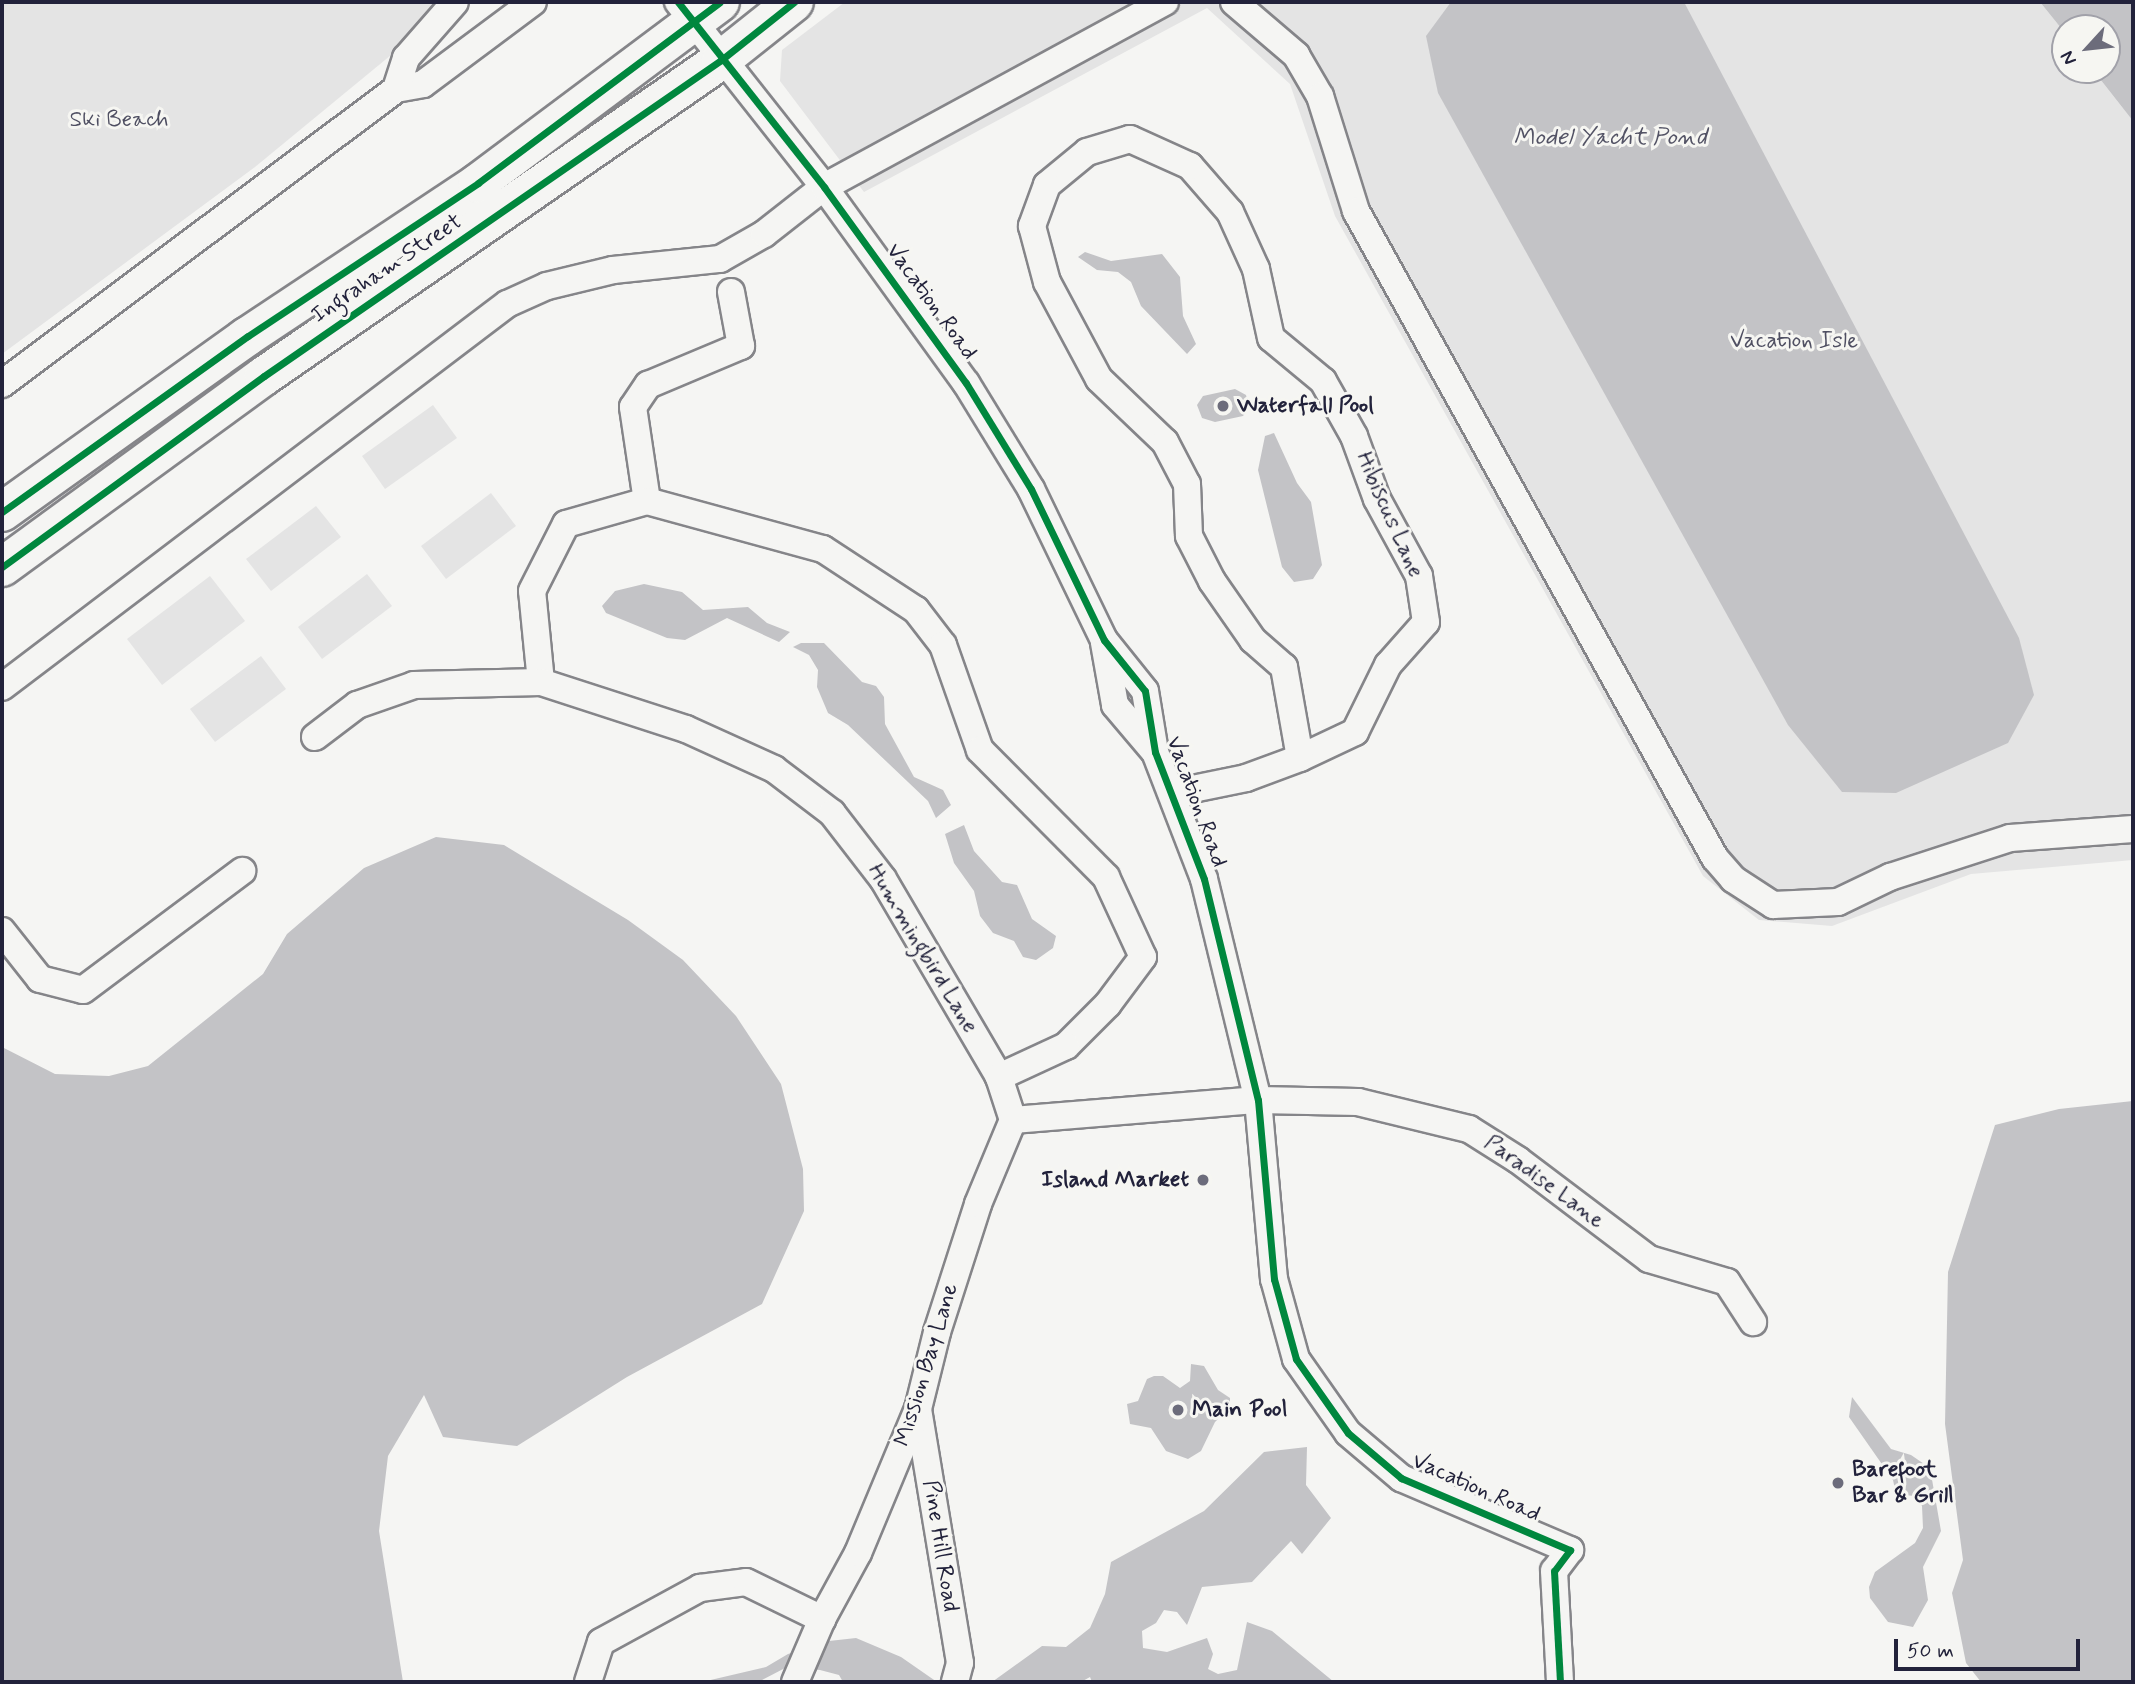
<!DOCTYPE html>
<style>
body{margin:0}
#map{position:relative;width:2135px;height:1684px;overflow:hidden;background:#f5f5f3;font-family:Mynerve,sans-serif}
div>[style]{position:absolute}
[style*='--x']{left:calc(var(--x)*1px);top:calc(var(--y)*1px);width:calc(var(--w)*1px);rotate:calc(var(--a)*1deg)}
.green>*{inset:0;background:#e4e4e4}
.water>*{inset:0;background:#c3c3c6}
.roads{filter:drop-shadow(2px 0 #858589) drop-shadow(-2px 0 #858589) drop-shadow(0 2px #858589) drop-shadow(0 -2px #858589)}
.street>*{height:26px;margin:-13px;padding:0 13px;transform-origin:13px;border-radius:13px;background:#f5f5f3}
.primary>*{height:38px;margin:-19px;padding:0 19px;transform-origin:19px;border-radius:19px;background:#f5f5f3}
.cycleway>*{height:7px;margin:-3.5px;padding:0 3.5px;transform-origin:3.5px;border-radius:3.5px;background:#00873e}
.dots>*{width:19px;height:19px;translate:-50% -50%;box-sizing:border-box;border:4px solid #f6f6f2;border-radius:50%}
span{translate:-50% -50%;white-space:nowrap;text-align:center;line-height:1.15;-webkit-text-stroke:6px #f6f6f2;paint-order:stroke}
.park-label{font-size:23px;color:#4f4f62}
.street-label{font-size:23px;color:#22223b}
.poi-label{font-size:23px;color:#22223b;font-weight:700}
.left{translate:0 -50%;text-align:left}
.right{translate:-100% -50%;text-align:right}
.water-label{font-size:24px;color:#535365;font-style:italic}
.frame{position:absolute;inset:0;border:4px solid #22223b;pointer-events:none}
.north{position:absolute;left:2051px;top:14px;width:70px;height:70px;box-sizing:border-box;background:#f6f6f2;border:2px solid #a1a1a9;border-radius:50%;rotate:243deg;font-size:19px;font-weight:700;line-height:28px;text-align:center;color:#22223b}
.north::after{content:'';display:block;margin:auto;width:24px;height:32px;background:#6c6c7b;clip-path:polygon(50% 0,100% 100%,50% 72%,0 100%)}
.scale{position:absolute;left:1894px;top:1639px;width:186px;height:32px;box-sizing:border-box;border:4px solid #22223b;border-top:0;padding-left:9px;font-size:21px;line-height:24px;white-space:nowrap;color:#22223b;-webkit-text-stroke:5px #f6f6f2;paint-order:stroke}
</style>
<div id="map">
<div class="green">
<div style="clip-path:polygon(2px 2px,440px 2px,402px 46px,255px 167px,2px 354px)"></div>
<div style="clip-path:polygon(845px 2px,2040px 2px,2065px 33px,2065px 70px,2093px 70px,2133px 121px,2133px 860px,1971px 874px,1832px 926px,1759px 920px,1703px 876px,1335px 216px,1290px 84px,1207px 8px,864px 192px,780px 81px,782px 50px)"></div>
<div style="clip-path:polygon(433px 405px,457px 438px,385px 489px,362px 456px)"></div>
<div style="clip-path:polygon(491px 493px,516px 526px,446px 579px,421px 546px)"></div>
<div style="clip-path:polygon(316px 506px,341px 537px,271px 591px,246px 559px)"></div>
<div style="clip-path:polygon(367px 574px,392px 606px,322px 659px,298px 627px)"></div>
<div style="clip-path:polygon(210px 576px,245px 621px,162px 685px,127px 639px)"></div>
<div style="clip-path:polygon(261px 656px,286px 689px,215px 742px,190px 709px)"></div>
</div>
<div class="water">
<div style="clip-path:polygon(1451px 2px,1684px 2px,2019px 638px,2034px 695px,2008px 743px,1896px 793px,1842px 792px,1788px 725px,1438px 93px,1426px 36px)"></div>
<div style="clip-path:polygon(2040px 2px,2133px 2px,2133px 121px,2093px 70px,2107px 70px,2107px 28px,2065px 28px,2065px 33px)"></div>
<div style="clip-path:polygon(1085px 252px,1111px 261px,1162px 254px,1180px 277px,1183px 316px,1196px 344px,1187px 354px,1141px 306px,1131px 282px,1118px 272px,1097px 270px,1078px 257px)"></div>
<div style="clip-path:polygon(1235px 389px,1246px 395px,1249px 407px,1243px 416px,1215px 422px,1202px 418px,1197px 405px,1203px 396px)"></div>
<div style="clip-path:polygon(1274px 433px,1297px 483px,1311px 502px,1322px 565px,1313px 579px,1294px 582px,1282px 567px,1258px 470px,1265px 436px)"></div>
<div style="clip-path:polygon(644px 584px,682px 592px,703px 610px,748px 607px,767px 623px,790px 632px,779px 642px,727px 618px,685px 640px,667px 638px,606px 613px,602px 606px,615px 591px)"></div>
<div style="clip-path:polygon(801px 643px,824px 643px,862px 682px,876px 686px,884px 697px,885px 724px,914px 777px,943px 790px,951px 805px,936px 818px,928px 801px,848px 725px,828px 713px,817px 687px,818px 670px,809px 655px,793px 647px)"></div>
<div style="clip-path:polygon(964px 825px,974px 851px,1002px 882px,1017px 885px,1032px 919px,1056px 936px,1053px 948px,1036px 960px,1023px 957px,1014px 941px,993px 933px,980px 916px,974px 891px,954px 863px,945px 834px)"></div>
<div style="clip-path:polygon(436px 837px,504px 845px,628px 920px,683px 960px,736px 1016px,781px 1084px,803px 1169px,804px 1211px,762px 1304px,627px 1377px,517px 1446px,443px 1437px,424px 1395px,388px 1456px,379px 1531px,403px 1682px,2px 1682px,2px 1047px,55px 1074px,109px 1076px,148px 1066px,263px 974px,287px 934px,364px 868px)"></div>
<div style="clip-path:polygon(2133px 1101px,2133px 1682px,1981px 1682px,1966px 1663px,1952px 1593px,1963px 1560px,1945px 1424px,1948px 1272px,1995px 1125px,2059px 1109px)"></div>
<div style="clip-path:polygon(1191px 1364px,1204px 1366px,1218px 1390px,1230px 1398px,1230px 1407px,1215px 1422px,1201px 1451px,1188px 1459px,1166px 1451px,1151px 1428px,1130px 1424px,1127px 1404px,1138px 1401px,1147px 1379px,1154px 1376px,1163px 1376px,1180px 1388px,1190px 1381px)"></div>
<div style="clip-path:polygon(1852px 1397px,1891px 1449px,1911px 1455px,1930px 1468px,1941px 1531px,1923px 1567px,1928px 1600px,1913px 1627px,1888px 1622px,1870px 1598px,1869px 1587px,1875px 1572px,1915px 1543px,1923px 1528px,1922px 1506px,1914px 1496px,1896px 1494px,1893px 1480px,1849px 1417px)"></div>
<div style="clip-path:polygon(1307px 1447px,1306px 1485px,1331px 1518px,1302px 1554px,1291px 1541px,1252px 1582px,1202px 1587px,1187px 1625px,1177px 1612px,1164px 1610px,1156px 1623px,1142px 1631px,1143px 1648px,1167px 1652px,1207px 1638px,1213px 1654px,1208px 1669px,1218px 1674px,1237px 1670px,1247px 1622px,1272px 1631px,1334px 1682px,1092px 1682px,1090px 1677px,1081px 1682px,992px 1682px,1042px 1646px,1066px 1647px,1090px 1628px,1105px 1594px,1111px 1562px,1204px 1511px,1264px 1452px)"></div>
<div style="clip-path:polygon(856px 1638px,901px 1657px,937px 1682px,843px 1682px,839px 1675px,820px 1670px,787px 1667px,758px 1682px,702px 1682px,766px 1667px,788px 1654px,829px 1641px)"></div>
</div>
<div class="roads">
<div class="street">
<div style="--x:678;--y:2;--w:236;--a:51.7"></div>
<div style="--x:824;--y:187;--w:242;--a:54.1"></div>
<div style="--x:966;--y:383;--w:124;--a:58.5"></div>
<div style="--x:1031;--y:489;--w:168;--a:64.2"></div>
<div style="--x:1104;--y:640;--w:65;--a:51.2"></div>
<div style="--x:1145;--y:691;--w:62;--a:80.7"></div>
<div style="--x:1155;--y:752;--w:136;--a:68.9"></div>
<div style="--x:1204;--y:879;--w:228;--a:76.3"></div>
<div style="--x:1258;--y:1100;--w:180;--a:84.9"></div>
<div style="--x:1274;--y:1279;--w:83;--a:74.6"></div>
<div style="--x:1296;--y:1359;--w:90;--a:54.9"></div>
<div style="--x:1348;--y:1433;--w:70;--a:40.3"></div>
<div style="--x:1401;--y:1478;--w:184;--a:23.1"></div>
<div style="--x:1570;--y:1550;--w:26;--a:127"></div>
<div style="--x:1554;--y:1571;--w:111;--a:86.9"></div>
<div style="--x:1234;--y:2;--w:82;--a:40.5"></div>
<div style="--x:1296;--y:55;--w:48;--a:59.7"></div>
<div style="--x:1320;--y:96;--w:121;--a:72.6"></div>
<div style="--x:1356;--y:211;--w:740;--a:60.98"></div>
<div style="--x:1715;--y:858;--w:28;--a:49"></div>
<div style="--x:1733;--y:879;--w:48;--a:33"></div>
<div style="--x:1773;--y:905;--w:65;--a:-2.6"></div>
<div style="--x:1838;--y:902;--w:58;--a:-25.7"></div>
<div style="--x:1890;--y:877;--w:126;--a:-18"></div>
<div style="--x:2010;--y:838;--w:123;--a:-4.2"></div>
<div style="--x:396;--y:89;--w:27;--a:-10"></div>
<div style="--x:423;--y:84;--w:137;--a:-36.7"></div>
<div style="--x:2;--y:384;--w:492;--a:-36.8"></div>
<div style="--x:396;--y:89;--w:33;--a:-72"></div>
<div style="--x:406;--y:58;--w:74;--a:-48.8"></div>
<div style="--x:647;--y:501;--w:95;--a:-98.5"></div>
<div style="--x:633;--y:407;--w:27;--a:-56"></div>
<div style="--x:648;--y:385;--w:101;--a:-22.8"></div>
<div style="--x:741;--y:346;--w:55;--a:-100.5"></div>
<div style="--x:1104;--y:643;--w:63;--a:79.9"></div>
<div style="--x:1115;--y:705;--w:59;--a:49.8"></div>
<div style="--x:541;--y:682;--w:91;--a:-95.6"></div>
<div style="--x:532;--y:591;--w:75;--a:-63.1"></div>
<div style="--x:566;--y:524;--w:84;--a:-15.9"></div>
<div style="--x:647;--y:501;--w:182;--a:15.3"></div>
<div style="--x:823;--y:549;--w:111;--a:33.3"></div>
<div style="--x:916;--y:610;--w:44;--a:52.4"></div>
<div style="--x:943;--y:645;--w:111;--a:70.6"></div>
<div style="--x:980;--y:750;--w:179;--a:45.2"></div>
<div style="--x:1106;--y:877;--w:88;--a:65.2"></div>
<div style="--x:1143;--y:957;--w:59;--a:126.7"></div>
<div style="--x:1108;--y:1004;--w:59;--a:135"></div>
<div style="--x:1066;--y:1046;--w:74;--a:155.2"></div>
<div style="--x:2;--y:687;--w:634;--a:-37.18"></div>
<div style="--x:507;--y:304;--w:44;--a:-24.2"></div>
<div style="--x:547;--y:286;--w:68;--a:-13.6"></div>
<div style="--x:613;--y:270;--w:108;--a:-5.9"></div>
<div style="--x:720;--y:259;--w:51;--a:-29.6"></div>
<div style="--x:764;--y:234;--w:76;--a:-38.1"></div>
<div style="--x:824;--y:187;--w:388;--a:-28.5"></div>
<div style="--x:315;--y:737;--w:53;--a:-37.3"></div>
<div style="--x:357;--y:705;--w:60;--a:-19.3"></div>
<div style="--x:414;--y:685;--w:127;--a:-1.4"></div>
<div style="--x:541;--y:682;--w:152;--a:18"></div>
<div style="--x:686;--y:729;--w:97;--a:24.4"></div>
<div style="--x:774;--y:769;--w:73;--a:37.2"></div>
<div style="--x:832;--y:813;--w:83;--a:52.3"></div>
<div style="--x:883;--y:879;--w:229;--a:59.6"></div>
<div style="--x:999;--y:1077;--w:45;--a:72"></div>
<div style="--x:1173;--y:793;--w:75;--a:-11.6"></div>
<div style="--x:1246;--y:778;--w:58;--a:-20.3"></div>
<div style="--x:1300;--y:758;--w:61;--a:-25.3"></div>
<div style="--x:1355;--y:732;--w:75;--a:-63.8"></div>
<div style="--x:1388;--y:665;--w:57;--a:-48.5"></div>
<div style="--x:1426;--y:622;--w:47;--a:-98.7"></div>
<div style="--x:1419;--y:576;--w:88;--a:-118.6"></div>
<div style="--x:1377;--y:499;--w:67;--a:-110.1"></div>
<div style="--x:1354;--y:436;--w:63;--a:-119.4"></div>
<div style="--x:1323;--y:381;--w:67;--a:-140.4"></div>
<div style="--x:1271;--y:338;--w:71;--a:-102.3"></div>
<div style="--x:1256;--y:269;--w:63;--a:-114.5"></div>
<div style="--x:1230;--y:212;--w:61;--a:-131"></div>
<div style="--x:1190;--y:166;--w:66;--a:-155.8"></div>
<div style="--x:1130;--y:139;--w:45;--a:163.2"></div>
<div style="--x:1087;--y:152;--w:52;--a:140.5"></div>
<div style="--x:1047;--y:185;--w:44;--a:110.1"></div>
<div style="--x:1032;--y:226;--w:58;--a:75"></div>
<div style="--x:1047;--y:282;--w:110;--a:61.8"></div>
<div style="--x:1099;--y:379;--w:91;--a:43.7"></div>
<div style="--x:1165;--y:442;--w:47;--a:62.4"></div>
<div style="--x:1187;--y:484;--w:52;--a:87.8"></div>
<div style="--x:1189;--y:536;--w:51;--a:62.9"></div>
<div style="--x:1212;--y:581;--w:72;--a:55.2"></div>
<div style="--x:1253;--y:640;--w:41;--a:41.1"></div>
<div style="--x:1284;--y:667;--w:92;--a:80"></div>
<div style="--x:2;--y:931;--w:61;--a:51.6"></div>
<div style="--x:40;--y:979;--w:44;--a:14.3"></div>
<div style="--x:83;--y:990;--w:199;--a:-36.8"></div>
<div style="--x:1013;--y:1120;--w:246;--a:-4.7"></div>
<div style="--x:1258;--y:1100;--w:100;--a:1.1"></div>
<div style="--x:1358;--y:1102;--w:114;--a:13.7"></div>
<div style="--x:1469;--y:1129;--w:58;--a:32.3"></div>
<div style="--x:1518;--y:1160;--w:164;--a:37.1"></div>
<div style="--x:1649;--y:1259;--w:81;--a:16.4"></div>
<div style="--x:1727;--y:1282;--w:48;--a:57"></div>
<div style="--x:918;--y:1409;--w:257;--a:80.6"></div>
<div style="--x:960;--y:1663;--w:20;--a:105"></div>
<div style="--x:588;--y:1682;--w:42;--a:-72"></div>
<div style="--x:601;--y:1642;--w:113;--a:-28.6"></div>
<div style="--x:700;--y:1588;--w:46;--a:-7.4"></div>
<div style="--x:746;--y:1582;--w:85;--a:26"></div>
<div style="--x:795;--y:1682;--w:69;--a:-66.8"></div>
<div style="--x:822;--y:1619;--w:75;--a:-61.4"></div>
<div style="--x:858;--y:1553;--w:156;--a:-67.4"></div>
<div style="--x:918;--y:1409;--w:79;--a:-76.1"></div>
<div style="--x:937;--y:1332;--w:134;--a:-72.2"></div>
<div style="--x:978;--y:1204;--w:91;--a:-67.4"></div>
</div>
<div class="primary">
<div style="--x:2;--y:512;--w:302;--a:-35.6"></div>
<div style="--x:248;--y:336;--w:276;--a:-33.6"></div>
<div style="--x:478;--y:183;--w:302;--a:-36.8"></div>
<div style="--x:2;--y:567;--w:324;--a:-36.1"></div>
<div style="--x:264;--y:376;--w:556;--a:-34.66"></div>
<div style="--x:721;--y:60;--w:93;--a:-38.5"></div>
</div>
</div>
<div class="cycleway">
<div style="--x:678;--y:2;--w:236;--a:51.7"></div>
<div style="--x:824;--y:187;--w:242;--a:54.1"></div>
<div style="--x:966;--y:383;--w:124;--a:58.5"></div>
<div style="--x:1031;--y:489;--w:168;--a:64.2"></div>
<div style="--x:1104;--y:640;--w:65;--a:51.2"></div>
<div style="--x:1145;--y:691;--w:62;--a:80.7"></div>
<div style="--x:1155;--y:752;--w:136;--a:68.9"></div>
<div style="--x:1204;--y:879;--w:228;--a:76.3"></div>
<div style="--x:1258;--y:1100;--w:180;--a:84.9"></div>
<div style="--x:1274;--y:1279;--w:83;--a:74.6"></div>
<div style="--x:1296;--y:1359;--w:90;--a:54.9"></div>
<div style="--x:1348;--y:1433;--w:70;--a:40.3"></div>
<div style="--x:1401;--y:1478;--w:184;--a:23.1"></div>
<div style="--x:1570;--y:1550;--w:26;--a:127"></div>
<div style="--x:1554;--y:1571;--w:111;--a:86.9"></div>
<div style="--x:2;--y:512;--w:302;--a:-35.6"></div>
<div style="--x:248;--y:336;--w:276;--a:-33.6"></div>
<div style="--x:478;--y:183;--w:302;--a:-36.8"></div>
<div style="--x:2;--y:567;--w:324;--a:-36.1"></div>
<div style="--x:264;--y:376;--w:556;--a:-34.66"></div>
<div style="--x:721;--y:60;--w:93;--a:-38.5"></div>
</div>
<div class="dots">
<div style="left:1223px;top:406px;background:#6c6c7b"></div>
<div style="left:1203px;top:1180px;background:#6c6c7b"></div>
<div style="left:1178px;top:1410px;background:#6c6c7b"></div>
<div style="left:1838px;top:1483px;background:#6c6c7b"></div>
</div>
<div class="park-label">
<span style="left:119px;top:120px">Ski Beach</span>
<span style="left:1794px;top:341px">Vacation Isle</span>
</div>
<div class="street-label">
<span style="left:387px;top:269px;rotate:-34deg">Ingraham Street</span>
<span style="left:931px;top:302px;rotate:54deg">Vacation Road</span>
<span style="left:1389px;top:515px;rotate:66deg">Hibiscus Lane</span>
<span style="left:1196px;top:802px;rotate:70deg">Vacation Road</span>
<span style="left:922px;top:949px;rotate:59deg">Hummingbird Lane</span>
<span style="left:1544px;top:1182px;rotate:36deg">Paradise Lane</span>
<span style="left:927px;top:1365px;rotate:-73deg">Mission Bay Lane</span>
<span style="left:1476px;top:1488px;rotate:24deg">Vacation Road</span>
<span style="left:940px;top:1546px;rotate:81deg">Pine Hill Road</span>
</div>
<div class="poi-label">
<span class="left" style="left:1237px;top:406px">Waterfall Pool</span>
<span class="right" style="left:1189px;top:1180px">Island Market</span>
<span class="left" style="left:1192px;top:1410px">Main Pool</span>
<span class="left" style="left:1852px;top:1483px">Barefoot<br>Bar &amp; Grill</span>
</div>
<div class="water-label">
<span style="left:1610px;top:138px">Model Yacht Pond</span>
</div>
<div class="frame"></div>
<div class="north">N</div>
<div class="scale">50 m</div>
</div>
